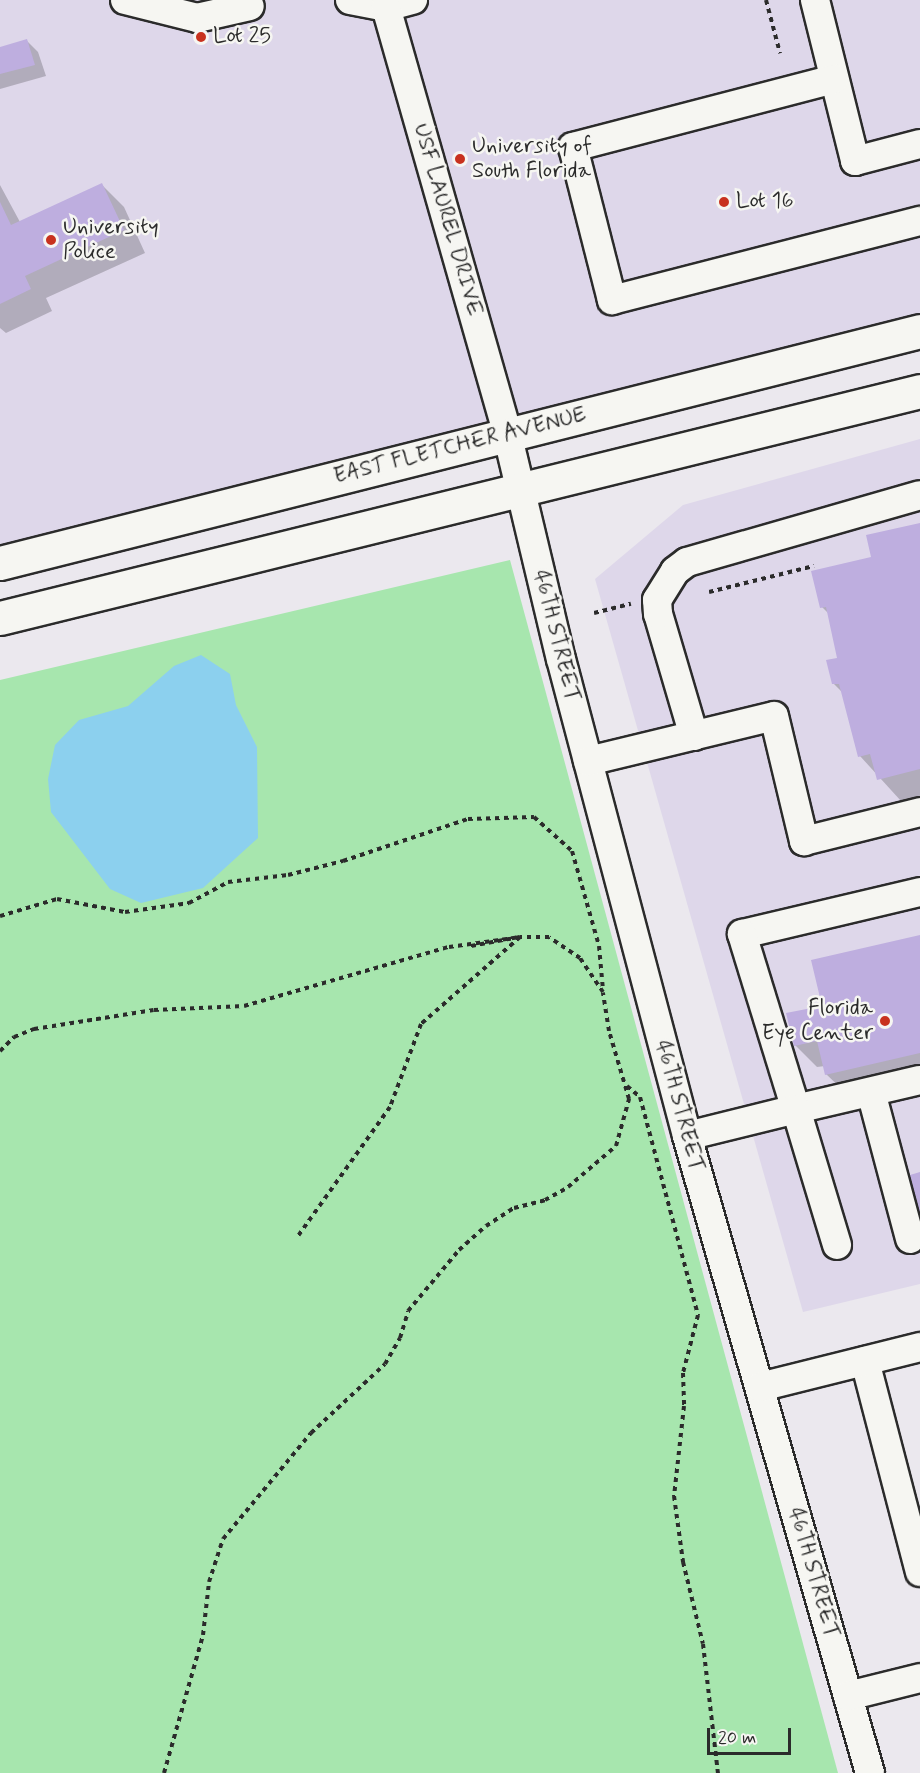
<!DOCTYPE html>
<style>
body{margin:0}
#map{position:relative;width:920px;height:1773px;overflow:hidden;background:#ebe8ee;font-family:Mynerve,sans-serif}
div>[style]{position:absolute}
[style*='--x']{left:calc(var(--x)*1px);top:calc(var(--y)*1px);width:calc(var(--w)*1px);rotate:calc(var(--a)*1deg)}
.built>*{inset:0;background:#ded7ea}
.green>*{inset:0;background:#a7e6ae}
.water>*{inset:0;background:#8cd0ee}
.shadow>*{inset:0;background:#0003}
.building>*{inset:0;background:#beaedf}
.path>*{height:4px;margin-top:-2px;transform-origin:0;background:repeating-linear-gradient(90deg,#2b2b2b 0 4.5px,transparent 0 9px)}
.roads{filter:drop-shadow(2px 0 #2b2b2b) drop-shadow(-2px 0 #2b2b2b) drop-shadow(0 2px #2b2b2b) drop-shadow(0 -2px #2b2b2b)}
.minor>*{height:28px;margin:-14px;padding:0 14px;transform-origin:14px;border-radius:14px;background:#f6f6f2}
.major>*{height:33px;margin:-16.5px;padding:0 16.5px;transform-origin:16.5px;border-radius:16.5px;background:#f6f6f2}
.dots>*{width:16px;height:16px;translate:-50% -50%;box-sizing:border-box;border:3px solid #f6f6f2;border-radius:50%}
span{translate:-50% -50%;white-space:nowrap;text-align:center;line-height:1.15;-webkit-text-stroke:5px #f6f6f2;paint-order:stroke}
.poi-label{font-size:22px;color:#2b2b2b}
.left{translate:0 -50%;text-align:left}
.right{translate:-100% -50%;text-align:right}
.street-label{font-size:22px;color:#2b2b2b}
.scale{position:absolute;left:707px;top:1728px;width:84px;height:27px;box-sizing:border-box;border:3px solid #2b2b2b;border-top:0;padding-left:8px;font-size:18px;line-height:21px;white-space:nowrap;color:#2b2b2b;-webkit-text-stroke:4px #f6f6f2;paint-order:stroke}
</style>
<div id="map">
<div class="built">
<div style="clip-path:polygon(0 0,920px 0,920px 318px,0 546px)"></div>
<div style="clip-path:polygon(920px 439px,920px 1284px,803px 1312px,595px 579px,683px 505px)"></div>
</div>
<div class="green">
<div style="clip-path:polygon(510px 560px,838px 1773px,0 1773px,0 680px)"></div>
</div>
<div class="water">
<div style="clip-path:polygon(201px 655px,230px 674px,236px 705px,257px 747px,258px 838px,203px 888px,141px 903px,110px 889px,51px 812px,48px 779px,55px 745px,79px 720px,128px 706px,174px 666px)"></div>
</div>
<div class="shadow">
<div style="clip-path:polygon(27px 41px,38px 52px,46px 76px,0 89px,0 48px)"></div>
<div style="clip-path:polygon(0 185px,20px 222px,102px 185px,124px 207px,145px 253px,46px 298px,52px 311px,6px 333px,0 328px)"></div>
<div style="clip-path:polygon(920px 524px,920px 796px,901px 801px,860px 756px,843px 693px,833px 683px,839px 659px,830px 615px,822px 607px,872px 558px)"></div>
<div style="clip-path:polygon(920px 936px,920px 1080px,849px 1096px,826px 1074px,825px 1066px,817px 1067px,795px 1045px,824px 1007px)"></div>
</div>
<div class="building">
<div style="clip-path:polygon(27px 39px,35px 65px,0 74px,0 47px)"></div>
<div style="clip-path:polygon(102px 183px,124px 230px,25px 276px,31px 289px,0 304px,0 202px,11px 225px)"></div>
<div style="clip-path:polygon(920px 523px,920px 769px,877px 780px,870px 754px,858px 757px,839px 684px,832px 684px,826px 660px,837px 658px,826px 607px,820px 608px,811px 571px,871px 557px,866px 535px)"></div>
<div style="clip-path:polygon(920px 935px,920px 1053px,825px 1075px,817px 1041px,794px 1046px,786px 1013px,822px 1006px,811px 960px)"></div>
<div style="clip-path:polygon(920px 1172px,920px 1211px,919px 1211px,910px 1175px)"></div>
</div>
<div class="path">
<div style="--x:766;--y:0;--w:55;--a:75.2"></div>
<div style="--x:709;--y:592;--w:108;--a:-13.9"></div>
<div style="--x:594;--y:613;--w:38;--a:-14"></div>
<div style="--x:0;--y:916;--w:59;--a:-16.6"></div>
<div style="--x:57;--y:899;--w:69;--a:10.8"></div>
<div style="--x:125;--y:912;--w:65;--a:-8"></div>
<div style="--x:189;--y:903;--w:44;--a:-28.3"></div>
<div style="--x:228;--y:882;--w:60;--a:-6.7"></div>
<div style="--x:288;--y:875;--w:57;--a:-14.3"></div>
<div style="--x:343;--y:861;--w:132;--a:-18.6"></div>
<div style="--x:468;--y:819;--w:66;--a:-1.7"></div>
<div style="--x:534;--y:817;--w:51;--a:41.8"></div>
<div style="--x:572;--y:851;--w:99;--a:74.1"></div>
<div style="--x:599;--y:946;--w:44;--a:84.8"></div>
<div style="--x:0;--y:1051;--w:20;--a:-45"></div>
<div style="--x:14;--y:1037;--w:22;--a:-22"></div>
<div style="--x:34;--y:1029;--w:121;--a:-9"></div>
<div style="--x:154;--y:1010;--w:90;--a:-2.5"></div>
<div style="--x:244;--y:1006;--w:213;--a:-16.1"></div>
<div style="--x:449;--y:947;--w:72;--a:-8"></div>
<div style="--x:520;--y:937;--w:50;--a:169.6"></div>
<div style="--x:627;--y:1086;--w:17;--a:40"></div>
<div style="--x:640;--y:1097;--w:226;--a:75.1"></div>
<div style="--x:698;--y:1315;--w:60;--a:104.5"></div>
<div style="--x:683;--y:1373;--w:33;--a:88"></div>
<div style="--x:684;--y:1406;--w:91;--a:96.3"></div>
<div style="--x:674;--y:1496;--w:67;--a:82.2"></div>
<div style="--x:683;--y:1562;--w:84;--a:76.3"></div>
<div style="--x:703;--y:1644;--w:130;--a:83.4"></div>
<div style="--x:164;--y:1773;--w:143;--a:-74.2"></div>
<div style="--x:203;--y:1635;--w:53;--a:-83.5"></div>
<div style="--x:209;--y:1582;--w:45;--a:-72"></div>
<div style="--x:223;--y:1539;--w:138;--a:-50.3"></div>
<div style="--x:311;--y:1433;--w:101;--a:-43"></div>
<div style="--x:385;--y:1364;--w:30;--a:-60"></div>
<div style="--x:400;--y:1338;--w:28;--a:-73"></div>
<div style="--x:408;--y:1311;--w:80;--a:-50.1"></div>
<div style="--x:459;--y:1250;--w:36;--a:-42"></div>
<div style="--x:486;--y:1226;--w:33;--a:-33"></div>
<div style="--x:514;--y:1208;--w:32;--a:-14"></div>
<div style="--x:545;--y:1200;--w:26;--a:-29"></div>
<div style="--x:568;--y:1187;--w:63;--a:-40.5"></div>
<div style="--x:616;--y:1146;--w:49;--a:-74.5"></div>
<div style="--x:629;--y:1099;--w:71;--a:-106.4"></div>
<div style="--x:609;--y:1031;--w:39;--a:-99"></div>
<div style="--x:603;--y:992;--w:41;--a:-124.1"></div>
<div style="--x:580;--y:958;--w:37;--a:-146"></div>
<div style="--x:549;--y:937;--w:29;--a:180"></div>
<div style="--x:520;--y:937;--w:132;--a:138.7"></div>
<div style="--x:421;--y:1024;--w:89;--a:110.5"></div>
<div style="--x:390;--y:1107;--w:158;--a:125.5"></div>
</div>
<div class="roads">
<div class="minor">
<div style="--x:125;--y:0;--w:74;--a:14"></div>
<div style="--x:197;--y:18;--w:54;--a:-12.8"></div>
<div style="--x:350;--y:0;--w:37;--a:11"></div>
<div style="--x:386;--y:7;--w:28;--a:-15"></div>
<div style="--x:815;--y:0;--w:166;--a:76"></div>
<div style="--x:855;--y:161;--w:67;--a:-14.7"></div>
<div style="--x:386;--y:7;--w:443;--a:74.1"></div>
<div style="--x:507;--y:433;--w:232;--a:76.6"></div>
<div style="--x:561;--y:659;--w:493;--a:75.2"></div>
<div style="--x:687;--y:1136;--w:663;--a:73.97"></div>
<div style="--x:834;--y:79;--w:270;--a:165.4"></div>
<div style="--x:573;--y:147;--w:158;--a:75.7"></div>
<div style="--x:612;--y:300;--w:318;--a:-14.4"></div>
<div style="--x:694;--y:736;--w:127;--a:-106.4"></div>
<div style="--x:658;--y:614;--w:14;--a:-94"></div>
<div style="--x:657;--y:600;--w:34;--a:-58"></div>
<div style="--x:675;--y:571;--w:15;--a:-37"></div>
<div style="--x:687;--y:562;--w:242;--a:-16"></div>
<div style="--x:588;--y:761;--w:191;--a:-13.6"></div>
<div style="--x:774;--y:716;--w:129;--a:76.5"></div>
<div style="--x:804;--y:841;--w:120;--a:-14"></div>
<div style="--x:920;--y:892;--w:183;--a:166.7"></div>
<div style="--x:742;--y:934;--w:183;--a:72.9"></div>
<div style="--x:796;--y:1109;--w:127;--a:-13.2"></div>
<div style="--x:871;--y:1092;--w:152;--a:75.1"></div>
<div style="--x:687;--y:1136;--w:112;--a:-13.9"></div>
<div style="--x:796;--y:1109;--w:142;--a:73.2"></div>
<div style="--x:865;--y:1361;--w:218;--a:75.4"></div>
<div style="--x:760;--y:1387;--w:165;--a:-14"></div>
<div style="--x:848;--y:1696;--w:74;--a:-14"></div>
</div>
<div class="major">
<div style="--x:0;--y:563;--w:949;--a:-14.15"></div>
<div style="--x:0;--y:618;--w:948;--a:-13.86"></div>
</div>
</div>
<div class="dots">
<div style="left:201px;top:37px;background:#c8321e"></div>
<div style="left:460px;top:159px;background:#c8321e"></div>
<div style="left:724px;top:202px;background:#c8321e"></div>
<div style="left:51px;top:240px;background:#c8321e"></div>
<div style="left:885px;top:1021px;background:#c8321e"></div>
</div>
<div class="poi-label">
<span class="left" style="left:213px;top:37px">Lot 25</span>
<span class="left" style="left:472px;top:159px">University of<br>South Florida</span>
<span class="left" style="left:736px;top:202px">Lot 16</span>
<span class="left" style="left:63px;top:240px">University<br>Police</span>
<span class="right" style="left:873px;top:1021px">Florida<br>Eye Center</span>
</div>
<div class="street-label">
<span style="left:447px;top:220px;rotate:74deg">USF LAUREL DRIVE</span>
<span style="left:460px;top:446px;rotate:-14deg">EAST FLETCHER AVENUE</span>
<span style="left:556px;top:636px;rotate:76deg">46TH STREET</span>
<span style="left:679px;top:1106px;rotate:75deg">46TH STREET</span>
<span style="left:813px;top:1573px;rotate:74deg">46TH STREET</span>
</div>
<div class="scale">20 m</div>
</div>
